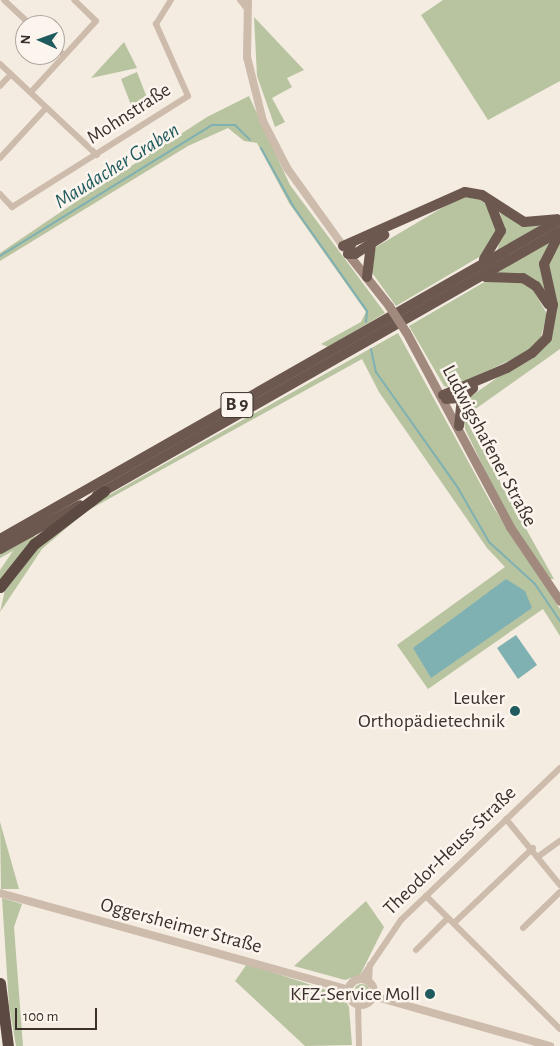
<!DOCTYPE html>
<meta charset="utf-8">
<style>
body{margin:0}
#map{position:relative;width:560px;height:1046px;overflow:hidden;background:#f4ebe1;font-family:"Alegreya Sans",sans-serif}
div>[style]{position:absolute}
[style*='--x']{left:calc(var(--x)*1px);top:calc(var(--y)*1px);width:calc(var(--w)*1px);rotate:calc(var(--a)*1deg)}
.green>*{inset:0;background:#b8c4a0}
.round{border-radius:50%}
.water>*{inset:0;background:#7fb0b2}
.stream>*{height:2px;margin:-1px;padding:0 1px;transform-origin:1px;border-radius:1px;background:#7fb0b2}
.minor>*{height:6px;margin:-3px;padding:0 3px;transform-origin:3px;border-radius:3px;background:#cdbbac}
.tertiary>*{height:8px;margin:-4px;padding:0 4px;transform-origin:4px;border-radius:4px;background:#cdbbac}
.tertiary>.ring{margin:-4px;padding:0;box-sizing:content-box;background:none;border:8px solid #cdbbac;border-radius:50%}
.secondary>*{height:9px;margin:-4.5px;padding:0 4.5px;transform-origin:4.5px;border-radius:4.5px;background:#a18a7d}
.trunk>*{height:10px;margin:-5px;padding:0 5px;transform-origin:5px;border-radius:5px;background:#6c584f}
.motorway>*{height:11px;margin:-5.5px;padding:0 5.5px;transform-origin:5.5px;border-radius:5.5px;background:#5c4a42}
.secondary-bridge>*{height:9px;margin:-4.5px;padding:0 4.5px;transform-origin:4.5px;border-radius:4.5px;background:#a18a7d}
.dots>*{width:14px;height:14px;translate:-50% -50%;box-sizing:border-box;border:2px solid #fbf5ee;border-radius:50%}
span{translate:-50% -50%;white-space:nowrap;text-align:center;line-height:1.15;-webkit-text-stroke:5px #fbf5ee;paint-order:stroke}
.shield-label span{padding:1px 4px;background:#fbf5ee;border:1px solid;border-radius:4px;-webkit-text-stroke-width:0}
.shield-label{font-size:19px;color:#3b302b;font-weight:700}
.street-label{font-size:20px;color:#3b302b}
.poi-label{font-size:20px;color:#3b302b}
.right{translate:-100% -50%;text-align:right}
.water-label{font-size:21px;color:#1f5a5e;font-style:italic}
.north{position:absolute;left:15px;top:15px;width:50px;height:50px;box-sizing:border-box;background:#fbf5ee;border:1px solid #aea6a0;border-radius:50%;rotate:272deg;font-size:14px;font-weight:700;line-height:20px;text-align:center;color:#3b302b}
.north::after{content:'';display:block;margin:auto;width:18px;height:22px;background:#1f5a5e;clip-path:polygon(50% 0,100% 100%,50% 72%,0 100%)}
.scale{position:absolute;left:15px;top:1008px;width:82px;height:22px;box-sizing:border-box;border:2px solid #3b302b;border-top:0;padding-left:6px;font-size:15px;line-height:18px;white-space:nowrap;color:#3b302b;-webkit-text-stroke:4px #fbf5ee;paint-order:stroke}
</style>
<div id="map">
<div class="green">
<div style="clip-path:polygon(443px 0,560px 0,560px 81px,488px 120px,421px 15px)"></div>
<div style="clip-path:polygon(254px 17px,304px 70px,287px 78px,292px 87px,272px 98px,285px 122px,275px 127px,257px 76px)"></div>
<div style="clip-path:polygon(124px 42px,137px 68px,91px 78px)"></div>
<div style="clip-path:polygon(137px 72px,149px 103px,133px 110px,121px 79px)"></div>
<div style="clip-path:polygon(249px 96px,290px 185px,385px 313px,328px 347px,321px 344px,361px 322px,366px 312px,289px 203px,257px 143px,244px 141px,228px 128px,188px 146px,0 261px,0 253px,77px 201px,207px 117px)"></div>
<div style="clip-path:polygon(462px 196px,481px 200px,491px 207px,498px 222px,491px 250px,396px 306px,370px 270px,376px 247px)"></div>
<div style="clip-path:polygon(500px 212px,539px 225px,540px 226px,497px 251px,504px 227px)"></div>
<div style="clip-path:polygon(560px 240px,560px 349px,474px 410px,501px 484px,554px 579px,548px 579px,504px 510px,465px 429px,463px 408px,467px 399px,551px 340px,556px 306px,546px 262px)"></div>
<div style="clip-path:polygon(551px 241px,540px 266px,550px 304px,542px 288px,496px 272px)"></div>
<div style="clip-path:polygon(493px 277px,530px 284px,547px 314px,541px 337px,530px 351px,450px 388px,444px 386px,409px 326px)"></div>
<div style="clip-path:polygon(398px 333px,492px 505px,560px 609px,560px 636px,543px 609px,428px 689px,397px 645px,505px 567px,487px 548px,379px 392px,362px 359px,85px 512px,42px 549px,0 612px,5px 590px,42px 543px,84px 509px)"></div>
<div style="clip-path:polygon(36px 533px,34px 540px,0 581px,0 570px,13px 551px,0 558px,0 554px)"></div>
<div style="clip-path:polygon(0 822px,19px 889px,1px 889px)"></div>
<div style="clip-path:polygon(2px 898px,22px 904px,14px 927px,23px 1046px,16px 1046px,9px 1005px)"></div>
<div style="clip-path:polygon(366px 901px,384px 927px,360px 975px,345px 980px,294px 966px)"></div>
<div style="clip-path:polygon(247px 964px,342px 995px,349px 1007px,352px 1045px,305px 1046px,235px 981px)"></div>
<div class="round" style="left:354px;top:984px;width:16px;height:16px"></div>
</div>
<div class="water">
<div style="clip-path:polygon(506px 579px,525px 591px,532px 608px,431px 678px,413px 648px)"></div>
<div style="clip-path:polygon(516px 635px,537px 665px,518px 679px,497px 648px)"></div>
</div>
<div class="stream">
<div style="--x:261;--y:148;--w:66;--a:61.1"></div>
<div style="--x:293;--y:206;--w:128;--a:54.8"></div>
<div style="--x:367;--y:311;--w:11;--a:95"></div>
<div style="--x:0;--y:256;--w:249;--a:-31.7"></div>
<div style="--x:212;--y:125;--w:23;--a:0"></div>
<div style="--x:235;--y:125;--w:21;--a:45"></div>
<div style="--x:371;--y:349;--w:24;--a:78"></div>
<div style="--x:376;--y:372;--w:142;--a:54.7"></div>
<div style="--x:458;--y:488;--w:62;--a:60.1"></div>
<div style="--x:489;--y:542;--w:62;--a:42.4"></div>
<div style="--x:535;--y:584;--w:45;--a:56"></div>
</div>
<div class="minor">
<div style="--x:4;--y:0;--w:37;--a:43"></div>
<div style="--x:240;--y:0;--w:11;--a:52"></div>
<div style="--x:55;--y:47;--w:12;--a:42"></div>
<div style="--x:0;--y:64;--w:133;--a:43.2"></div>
<div style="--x:0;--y:86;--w:16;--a:-47"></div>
<div style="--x:31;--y:92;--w:96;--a:-47.5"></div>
<div style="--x:96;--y:21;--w:30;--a:-136"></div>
<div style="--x:0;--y:158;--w:68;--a:-47.4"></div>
<div style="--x:0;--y:194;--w:18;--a:47"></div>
<div style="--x:12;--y:207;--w:208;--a:-32.2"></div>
<div style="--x:188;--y:96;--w:79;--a:-114"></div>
<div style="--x:156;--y:24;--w:28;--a:-58"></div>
<div style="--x:506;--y:819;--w:85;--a:50.7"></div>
<div style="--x:539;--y:856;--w:26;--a:-36"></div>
<div style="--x:426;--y:896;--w:189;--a:44.8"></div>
<div style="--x:454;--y:923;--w:109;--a:-43.5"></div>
<div style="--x:523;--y:928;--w:52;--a:-44.2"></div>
<div style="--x:416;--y:950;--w:45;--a:-45"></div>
<div style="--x:361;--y:979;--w:71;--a:-55.9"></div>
<div style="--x:401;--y:920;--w:220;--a:-43.7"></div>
<div style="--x:369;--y:982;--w:17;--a:-87"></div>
<div style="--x:358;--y:1004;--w:42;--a:88.6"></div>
</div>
<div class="tertiary">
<div style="--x:248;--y:0;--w:57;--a:91"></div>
<div style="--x:247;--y:57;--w:66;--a:76"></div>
<div style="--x:263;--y:121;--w:53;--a:62.9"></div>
<div style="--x:287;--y:168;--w:101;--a:54.3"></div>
<div style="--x:0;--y:893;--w:362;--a:15.5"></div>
<div class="ring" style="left:348px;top:979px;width:18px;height:18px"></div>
<div style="--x:373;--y:996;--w:184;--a:15.8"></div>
</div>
<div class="secondary">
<div style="--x:348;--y:254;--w:66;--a:51.7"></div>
<div style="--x:406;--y:332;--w:221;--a:61.9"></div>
<div style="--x:510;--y:527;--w:89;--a:56"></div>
</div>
<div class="trunk">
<div style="--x:351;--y:245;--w:9;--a:108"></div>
<div style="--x:348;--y:254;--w:7;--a:0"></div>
<div style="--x:355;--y:254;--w:35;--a:-33"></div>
<div style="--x:343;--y:246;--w:133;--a:-23.9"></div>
<div style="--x:465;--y:192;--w:17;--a:10"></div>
<div style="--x:482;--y:195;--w:50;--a:32.7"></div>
<div style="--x:524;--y:222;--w:33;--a:-5"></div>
<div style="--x:484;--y:259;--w:33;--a:-59"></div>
<div style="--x:501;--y:231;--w:31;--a:-111"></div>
<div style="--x:367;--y:277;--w:33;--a:-83"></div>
<div style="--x:486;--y:277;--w:37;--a:2"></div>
<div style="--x:523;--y:278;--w:15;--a:32"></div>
<div style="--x:536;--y:286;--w:22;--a:56"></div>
<div style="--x:443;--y:395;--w:69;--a:-22.9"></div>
<div style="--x:507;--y:368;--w:29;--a:-31"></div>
<div style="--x:532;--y:353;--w:21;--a:-45"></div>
<div style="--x:547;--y:338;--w:34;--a:-80"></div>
<div style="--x:553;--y:305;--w:42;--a:-102.4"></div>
<div style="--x:544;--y:264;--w:33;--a:-63"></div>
<div style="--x:446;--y:399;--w:16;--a:-4"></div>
<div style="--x:462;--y:398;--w:15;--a:-42"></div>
<div style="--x:459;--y:426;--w:28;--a:-84"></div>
<div style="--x:97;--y:495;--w:533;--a:-29.69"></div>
<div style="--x:0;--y:539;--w:644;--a:-29.67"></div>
<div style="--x:0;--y:549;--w:91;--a:-28.8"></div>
</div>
<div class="motorway">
<div style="--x:0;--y:587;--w:55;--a:-51.7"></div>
<div style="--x:34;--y:544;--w:88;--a:-37.1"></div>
<div style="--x:0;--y:983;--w:64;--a:82.8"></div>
</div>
<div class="secondary-bridge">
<div style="--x:389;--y:306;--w:31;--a:57"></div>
</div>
<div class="dots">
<div style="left:515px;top:711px;background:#1f5a5e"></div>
<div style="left:430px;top:994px;background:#1f5a5e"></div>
</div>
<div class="shield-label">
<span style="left:237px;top:405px">B 9</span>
</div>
<div class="street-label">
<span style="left:129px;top:114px;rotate:-33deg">Mohnstraße</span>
<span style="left:489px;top:446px;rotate:62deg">Ludwigshafener Straße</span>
<span style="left:450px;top:851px;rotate:-44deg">Theodor-Heuss-Straße</span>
<span style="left:181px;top:926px;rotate:15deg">Oggersheimer Straße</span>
</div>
<div class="poi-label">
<span class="right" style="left:505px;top:710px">Leuker<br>Orthopädietechnik</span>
<span class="right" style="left:420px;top:994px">KFZ-Service Moll</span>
</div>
<div class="water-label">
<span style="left:117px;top:166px;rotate:-32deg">Maudacher Graben</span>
</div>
<div class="north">N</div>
<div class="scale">100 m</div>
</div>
